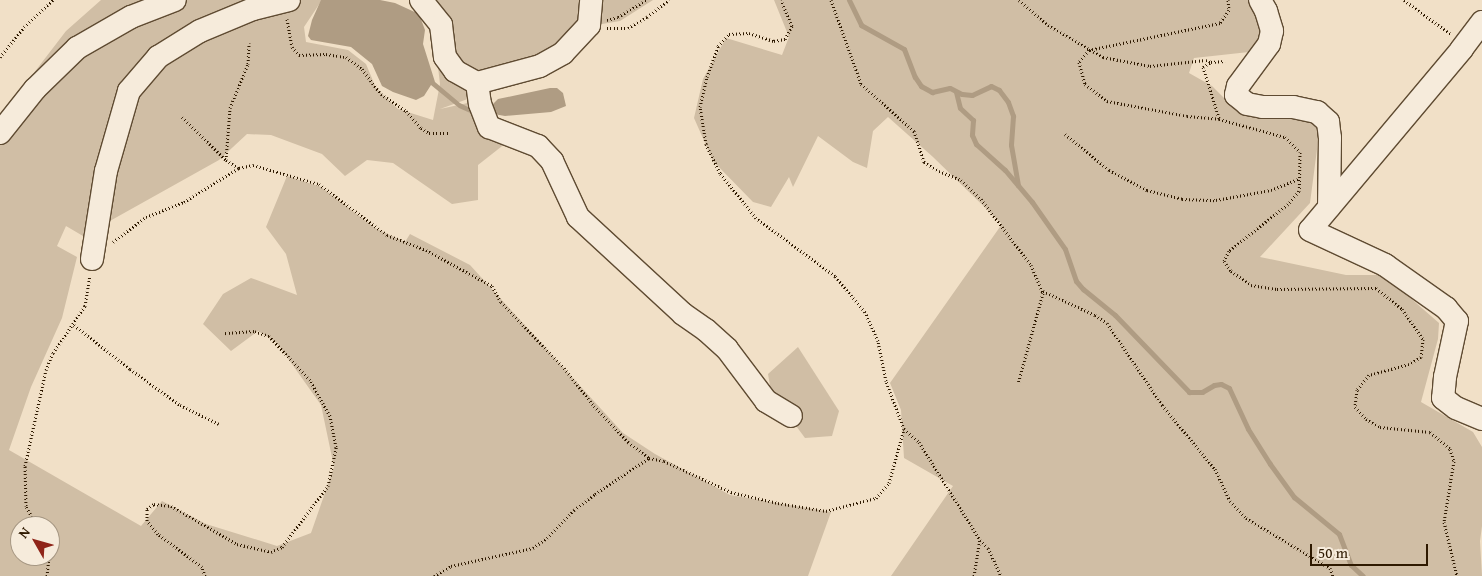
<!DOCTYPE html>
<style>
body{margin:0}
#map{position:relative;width:1482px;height:576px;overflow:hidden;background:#f1e0c7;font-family:"Gentium Book Plus",serif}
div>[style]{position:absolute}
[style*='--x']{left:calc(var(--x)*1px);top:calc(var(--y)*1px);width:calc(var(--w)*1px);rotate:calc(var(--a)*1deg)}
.green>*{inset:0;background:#d0bea5}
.water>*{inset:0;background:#af9c83}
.stream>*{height:5px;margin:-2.5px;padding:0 2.5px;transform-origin:2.5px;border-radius:2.5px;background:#af9c83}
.path>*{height:3px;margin-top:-1.5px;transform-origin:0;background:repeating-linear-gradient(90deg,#2e1900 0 1px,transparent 0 3.5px)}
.roads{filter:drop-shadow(1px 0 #5f4b32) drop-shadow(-1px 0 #5f4b32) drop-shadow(0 1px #5f4b32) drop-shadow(0 -1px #5f4b32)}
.minor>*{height:22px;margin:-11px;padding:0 11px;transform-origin:11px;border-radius:11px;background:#f6ebdb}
span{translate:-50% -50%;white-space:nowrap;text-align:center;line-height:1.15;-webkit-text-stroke:4px #f6ebdb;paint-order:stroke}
.north{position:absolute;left:10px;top:516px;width:50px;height:50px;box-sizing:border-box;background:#f6ebdb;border:1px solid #a69783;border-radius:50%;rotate:308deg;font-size:14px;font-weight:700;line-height:20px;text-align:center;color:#2e1900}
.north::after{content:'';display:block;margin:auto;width:18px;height:22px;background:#8f2418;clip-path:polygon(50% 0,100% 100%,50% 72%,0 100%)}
.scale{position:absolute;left:1310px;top:544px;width:118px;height:22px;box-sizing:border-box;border:2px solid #2e1900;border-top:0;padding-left:6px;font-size:15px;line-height:18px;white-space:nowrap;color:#2e1900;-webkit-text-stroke:4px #f6ebdb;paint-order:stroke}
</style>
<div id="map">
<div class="green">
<div style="clip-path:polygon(evenodd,101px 0,322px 0,304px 27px,306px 42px,348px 50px,366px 64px,376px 88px,398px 109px,433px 120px,440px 84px,432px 16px,413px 0,653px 0,620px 21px,590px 26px,515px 82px,440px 109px,486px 99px,506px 143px,478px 165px,478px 200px,452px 204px,393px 163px,367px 160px,345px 176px,322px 154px,271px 135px,247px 134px,219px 160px,83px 236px,66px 226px,57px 246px,77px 257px,62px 318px,31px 387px,9px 450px,141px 526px,162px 501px,206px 524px,277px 546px,311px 533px,334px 467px,321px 405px,277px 343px,258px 331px,231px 351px,203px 324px,223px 294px,251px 278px,297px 295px,286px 254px,266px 227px,287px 176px,321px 187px,375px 228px,405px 242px,410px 234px,470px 265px,623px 433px,655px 454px,730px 495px,831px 512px,808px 576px,0 576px,0 117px,66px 31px,101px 0,20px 526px,50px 526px,50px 556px,20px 556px,20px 526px)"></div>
<div style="clip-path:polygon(774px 0,1251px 0,1262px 28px,1257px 44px,1249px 52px,1194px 58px,1189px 73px,1212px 86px,1237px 111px,1255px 117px,1282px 116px,1313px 122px,1319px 134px,1310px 203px,1260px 257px,1346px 275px,1384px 275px,1439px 323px,1438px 339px,1421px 402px,1473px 432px,1482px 447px,1482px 526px,1480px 541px,1482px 576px,891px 576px,953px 486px,904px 458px,901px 410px,890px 383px,1002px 224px,933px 157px,888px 117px,873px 131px,867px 168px,853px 162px,818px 136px,793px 187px,789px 177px,771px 207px,753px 202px,713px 161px,694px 118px,703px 79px,726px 38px,782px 55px,789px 37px)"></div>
<div style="clip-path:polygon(798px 347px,839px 411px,832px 436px,805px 438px,771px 392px,768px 374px)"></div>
</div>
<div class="water">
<div style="clip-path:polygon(321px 0,380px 0,395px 3px,419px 14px,425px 30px,423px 44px,435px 82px,460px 103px,478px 112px,477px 116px,459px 108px,431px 85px,424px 96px,416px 100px,393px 92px,382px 86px,372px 64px,351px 47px,311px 40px,308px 36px,312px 20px)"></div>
<div style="clip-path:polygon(550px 88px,557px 88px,563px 93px,566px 106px,551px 112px,505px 116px,488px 113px,490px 107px,498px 99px)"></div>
</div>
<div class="stream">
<div style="--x:849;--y:0;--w:28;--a:64"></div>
<div style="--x:861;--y:25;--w:49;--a:29.2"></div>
<div style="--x:904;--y:49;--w:30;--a:69"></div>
<div style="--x:915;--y:77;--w:11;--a:56"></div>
<div style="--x:921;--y:86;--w:13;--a:29"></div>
<div style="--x:932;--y:92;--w:18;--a:-13"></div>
<div style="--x:950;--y:88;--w:13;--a:27"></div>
<div style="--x:962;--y:94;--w:10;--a:6"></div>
<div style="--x:972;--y:95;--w:21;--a:-25"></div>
<div style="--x:991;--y:86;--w:9;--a:27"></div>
<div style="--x:999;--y:90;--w:15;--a:53"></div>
<div style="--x:1008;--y:102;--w:15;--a:70"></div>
<div style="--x:1013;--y:116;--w:29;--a:94"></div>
<div style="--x:1011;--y:145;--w:41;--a:80.1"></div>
<div style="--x:956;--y:92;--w:16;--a:76"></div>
<div style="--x:960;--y:108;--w:18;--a:43"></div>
<div style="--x:973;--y:120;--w:15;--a:94"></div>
<div style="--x:972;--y:135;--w:10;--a:66"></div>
<div style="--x:976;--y:144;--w:39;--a:42"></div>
<div style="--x:1005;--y:170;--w:42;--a:49.8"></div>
<div style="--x:1032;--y:202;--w:57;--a:54.9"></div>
<div style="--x:1065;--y:249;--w:34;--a:71"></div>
<div style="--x:1076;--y:281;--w:11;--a:49"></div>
<div style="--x:1083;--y:289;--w:41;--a:39.1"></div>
<div style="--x:1115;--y:315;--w:107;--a:46.1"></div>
<div style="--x:1189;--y:392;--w:13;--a:0"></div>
<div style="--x:1202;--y:392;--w:14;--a:-30"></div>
<div style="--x:1214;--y:385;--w:7;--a:-8"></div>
<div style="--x:1221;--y:384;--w:9;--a:27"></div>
<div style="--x:1229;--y:388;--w:45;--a:65.1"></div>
<div style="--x:1248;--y:429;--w:41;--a:57.8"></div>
<div style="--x:1270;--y:464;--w:41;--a:54"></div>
<div style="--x:1294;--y:497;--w:58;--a:39.4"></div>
<div style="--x:1339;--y:534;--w:33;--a:69"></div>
<div style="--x:1351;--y:565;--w:16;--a:43"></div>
</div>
<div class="path">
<div style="--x:831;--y:0;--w:89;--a:70.3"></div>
<div style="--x:861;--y:84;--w:71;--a:41.6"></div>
<div style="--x:914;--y:131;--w:33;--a:72"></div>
<div style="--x:924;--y:162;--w:17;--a:31"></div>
<div style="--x:939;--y:171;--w:24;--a:22"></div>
<div style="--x:961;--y:180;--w:28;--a:44"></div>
<div style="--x:981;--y:199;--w:83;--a:52.9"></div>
<div style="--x:1031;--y:265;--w:30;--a:67"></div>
<div style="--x:1043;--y:293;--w:94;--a:105.4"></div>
<div style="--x:1019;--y:0;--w:38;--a:41"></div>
<div style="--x:1048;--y:25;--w:64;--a:30.2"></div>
<div style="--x:1103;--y:57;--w:48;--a:10.8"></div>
<div style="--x:1150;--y:66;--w:56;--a:-6.1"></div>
<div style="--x:1206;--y:60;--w:5;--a:22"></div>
<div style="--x:1228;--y:0;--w:10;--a:84"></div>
<div style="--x:1229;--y:10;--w:16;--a:125"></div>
<div style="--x:1220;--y:23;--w:134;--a:168.4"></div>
<div style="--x:1089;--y:50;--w:16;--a:130"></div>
<div style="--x:1079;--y:62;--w:23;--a:75"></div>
<div style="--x:1085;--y:84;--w:28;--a:38"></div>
<div style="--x:1107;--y:101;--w:81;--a:10.6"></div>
<div style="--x:1187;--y:116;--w:32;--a:5"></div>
<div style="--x:1219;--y:119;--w:68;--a:15.3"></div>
<div style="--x:1285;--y:137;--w:21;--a:45"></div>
<div style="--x:1300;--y:152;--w:39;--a:91"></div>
<div style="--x:1299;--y:191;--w:17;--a:130"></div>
<div style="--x:1288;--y:204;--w:75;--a:141.5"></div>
<div style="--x:1229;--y:251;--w:11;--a:117"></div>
<div style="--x:1224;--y:261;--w:12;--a:55"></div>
<div style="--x:1231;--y:271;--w:24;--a:35"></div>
<div style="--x:1251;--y:285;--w:26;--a:9"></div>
<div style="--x:1277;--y:289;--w:99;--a:-0.6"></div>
<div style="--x:1376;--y:288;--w:33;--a:39"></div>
<div style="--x:1402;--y:309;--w:37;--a:55"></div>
<div style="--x:1423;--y:339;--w:18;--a:96"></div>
<div style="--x:1421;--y:357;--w:14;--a:150"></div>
<div style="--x:1409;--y:364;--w:41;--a:164.6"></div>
<div style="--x:1369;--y:375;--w:19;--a:129"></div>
<div style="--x:1357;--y:390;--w:17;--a:97"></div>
<div style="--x:1355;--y:407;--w:16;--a:47"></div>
<div style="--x:1366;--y:419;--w:16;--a:30"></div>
<div style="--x:1380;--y:427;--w:50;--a:5.7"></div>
<div style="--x:1430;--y:432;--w:26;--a:40"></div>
<div style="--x:1450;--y:449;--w:13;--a:72"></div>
<div style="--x:1454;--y:461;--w:62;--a:99.3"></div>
<div style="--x:1444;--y:522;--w:56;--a:76.5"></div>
<div style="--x:1404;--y:0;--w:59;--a:36.1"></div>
<div style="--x:287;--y:19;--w:28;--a:80"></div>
<div style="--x:292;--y:47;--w:11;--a:49"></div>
<div style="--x:299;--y:55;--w:27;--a:-2"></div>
<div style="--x:326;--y:54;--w:20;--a:9"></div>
<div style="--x:346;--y:57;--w:20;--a:37"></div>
<div style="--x:362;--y:69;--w:31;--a:53"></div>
<div style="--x:381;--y:94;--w:30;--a:34"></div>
<div style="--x:406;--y:111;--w:23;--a:49"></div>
<div style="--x:421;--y:128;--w:9;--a:32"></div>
<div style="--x:429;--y:133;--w:20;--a:0"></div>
<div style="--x:607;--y:20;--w:11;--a:-15"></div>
<div style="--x:618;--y:17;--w:33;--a:-31"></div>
<div style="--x:607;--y:28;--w:21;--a:0"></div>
<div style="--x:628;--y:28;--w:22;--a:-30"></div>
<div style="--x:647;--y:17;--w:28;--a:-38"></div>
<div style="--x:0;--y:57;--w:38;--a:-51"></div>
<div style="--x:24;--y:27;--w:40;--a:-43"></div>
<div style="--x:182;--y:117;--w:62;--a:44.3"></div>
<div style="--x:226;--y:160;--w:15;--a:32"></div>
<div style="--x:1219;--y:118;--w:53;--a:-107.4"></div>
<div style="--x:1203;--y:67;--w:9;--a:-32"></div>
<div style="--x:1211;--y:62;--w:14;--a:-4"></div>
<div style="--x:1065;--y:134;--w:57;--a:39.3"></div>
<div style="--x:1109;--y:170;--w:43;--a:27.8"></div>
<div style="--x:1147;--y:190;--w:36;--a:14"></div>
<div style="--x:1182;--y:199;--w:34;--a:2"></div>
<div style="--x:1216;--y:200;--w:56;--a:-10.3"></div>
<div style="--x:1271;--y:190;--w:31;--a:-22"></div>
<div style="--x:226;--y:160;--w:52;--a:-85.6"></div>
<div style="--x:230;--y:108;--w:48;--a:-67.8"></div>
<div style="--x:248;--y:64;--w:21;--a:-87"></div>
<div style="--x:113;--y:242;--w:41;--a:-37.1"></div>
<div style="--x:146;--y:217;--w:41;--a:-21.5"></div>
<div style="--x:184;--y:202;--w:65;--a:-31.7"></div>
<div style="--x:239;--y:168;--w:14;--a:-12"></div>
<div style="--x:253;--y:165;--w:69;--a:16.1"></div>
<div style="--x:319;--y:184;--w:85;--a:36.9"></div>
<div style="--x:387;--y:235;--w:42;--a:21"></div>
<div style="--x:426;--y:250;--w:75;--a:28.6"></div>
<div style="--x:492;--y:286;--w:18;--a:61"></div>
<div style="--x:501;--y:302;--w:91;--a:46.3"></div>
<div style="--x:564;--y:368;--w:48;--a:51.7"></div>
<div style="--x:594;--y:406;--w:50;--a:46.6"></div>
<div style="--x:628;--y:442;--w:26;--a:37"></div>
<div style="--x:649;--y:458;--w:15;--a:11"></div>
<div style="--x:664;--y:461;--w:74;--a:24.8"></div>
<div style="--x:731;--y:492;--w:48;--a:13.2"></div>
<div style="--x:778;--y:503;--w:49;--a:9.5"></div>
<div style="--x:826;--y:511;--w:52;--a:-14.6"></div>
<div style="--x:876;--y:498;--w:20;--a:-49"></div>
<div style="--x:889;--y:483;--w:56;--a:-74.5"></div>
<div style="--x:904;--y:429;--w:51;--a:-110.6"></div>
<div style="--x:886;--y:381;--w:41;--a:-101.3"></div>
<div style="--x:878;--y:341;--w:32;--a:-114"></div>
<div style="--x:865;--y:312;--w:47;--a:-129.8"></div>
<div style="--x:835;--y:276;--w:98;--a:-143.7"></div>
<div style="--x:756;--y:218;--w:58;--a:-128.7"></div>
<div style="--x:720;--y:173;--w:32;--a:-116"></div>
<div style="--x:706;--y:144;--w:37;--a:-99"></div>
<div style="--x:700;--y:107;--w:31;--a:-77"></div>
<div style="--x:707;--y:77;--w:33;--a:-70"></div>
<div style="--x:718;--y:46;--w:16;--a:-47"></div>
<div style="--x:729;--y:34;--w:20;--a:-3"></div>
<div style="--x:749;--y:33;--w:26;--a:18"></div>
<div style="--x:774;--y:41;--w:11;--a:-10"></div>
<div style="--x:785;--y:39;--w:15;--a:-62"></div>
<div style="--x:792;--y:26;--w:28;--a:-113"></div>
<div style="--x:1043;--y:291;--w:57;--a:24.8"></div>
<div style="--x:1095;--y:315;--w:14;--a:34"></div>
<div style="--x:1107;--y:323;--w:99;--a:56.1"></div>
<div style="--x:1162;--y:405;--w:83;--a:50.4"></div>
<div style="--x:1215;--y:469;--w:35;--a:65"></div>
<div style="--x:1230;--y:501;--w:23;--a:47"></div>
<div style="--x:1246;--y:518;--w:98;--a:30.8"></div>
<div style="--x:1330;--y:568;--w:9;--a:69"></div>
<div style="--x:74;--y:325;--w:71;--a:38.2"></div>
<div style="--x:130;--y:369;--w:62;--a:35.8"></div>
<div style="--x:180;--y:405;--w:43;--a:26"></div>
<div style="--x:904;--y:429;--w:20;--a:41"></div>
<div style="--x:919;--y:442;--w:115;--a:58.1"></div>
<div style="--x:980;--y:540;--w:11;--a:45"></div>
<div style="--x:988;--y:548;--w:31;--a:65"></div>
<div style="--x:37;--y:526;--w:23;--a:-119"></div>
<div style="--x:26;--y:506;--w:40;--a:-91.4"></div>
<div style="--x:25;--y:466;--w:98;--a:-77.7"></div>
<div style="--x:46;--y:370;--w:18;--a:-68"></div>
<div style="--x:53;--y:353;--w:57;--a:-55.8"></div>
<div style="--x:85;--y:306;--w:30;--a:-81"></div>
<div style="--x:47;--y:576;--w:20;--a:-84"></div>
<div style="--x:205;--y:576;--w:9;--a:-108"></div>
<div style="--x:202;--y:567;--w:55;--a:-143.1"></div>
<div style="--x:158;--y:534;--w:17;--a:-130"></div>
<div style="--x:147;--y:521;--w:12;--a:-90"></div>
<div style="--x:147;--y:509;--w:9;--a:-36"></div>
<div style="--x:154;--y:504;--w:17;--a:7"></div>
<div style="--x:171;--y:506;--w:76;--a:29.9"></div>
<div style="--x:237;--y:544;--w:35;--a:13"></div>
<div style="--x:271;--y:552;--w:12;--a:-24"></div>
<div style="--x:282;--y:547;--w:76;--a:-53"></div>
<div style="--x:328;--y:486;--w:40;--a:-78"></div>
<div style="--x:336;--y:447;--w:32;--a:-101"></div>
<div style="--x:330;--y:416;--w:41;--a:-119.1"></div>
<div style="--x:310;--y:380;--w:60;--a:-133"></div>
<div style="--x:269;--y:336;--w:16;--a:-162"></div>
<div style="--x:254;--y:331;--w:31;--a:176"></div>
<div style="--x:434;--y:576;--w:20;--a:-30"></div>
<div style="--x:451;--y:566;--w:84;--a:-12.4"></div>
<div style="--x:533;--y:548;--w:17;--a:-36"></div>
<div style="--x:547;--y:538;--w:39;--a:-46"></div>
<div style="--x:574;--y:510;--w:26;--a:-37"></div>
<div style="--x:595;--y:494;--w:65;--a:-33.7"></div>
<div style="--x:974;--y:576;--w:36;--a:-81"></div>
</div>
<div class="roads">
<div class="minor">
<div style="--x:421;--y:0;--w:32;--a:51"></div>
<div style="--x:441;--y:25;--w:32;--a:83"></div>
<div style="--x:445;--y:57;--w:17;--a:54"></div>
<div style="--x:455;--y:71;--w:25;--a:29"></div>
<div style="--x:477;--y:83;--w:65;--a:-15.1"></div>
<div style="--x:540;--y:66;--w:26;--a:-29"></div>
<div style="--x:563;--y:53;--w:38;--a:-47"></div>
<div style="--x:589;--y:25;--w:25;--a:-85"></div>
<div style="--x:1260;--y:0;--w:13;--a:61"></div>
<div style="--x:1266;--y:11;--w:21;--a:73"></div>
<div style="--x:1272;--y:31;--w:13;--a:103"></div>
<div style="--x:1269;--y:44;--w:52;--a:126.4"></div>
<div style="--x:1238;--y:86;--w:9;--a:103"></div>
<div style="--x:1236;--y:95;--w:14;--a:39"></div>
<div style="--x:1247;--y:104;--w:16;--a:11"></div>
<div style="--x:1263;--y:107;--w:30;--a:0"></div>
<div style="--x:1293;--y:107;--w:25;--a:12"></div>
<div style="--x:1317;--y:112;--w:15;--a:42"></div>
<div style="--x:1328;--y:122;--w:16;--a:83"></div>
<div style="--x:1330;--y:138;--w:69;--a:90.8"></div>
<div style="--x:1482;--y:22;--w:34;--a:127"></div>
<div style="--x:1462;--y:49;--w:236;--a:130"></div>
<div style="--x:1310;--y:230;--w:83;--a:25"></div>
<div style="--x:1385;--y:265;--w:75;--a:35.2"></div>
<div style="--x:1446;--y:308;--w:17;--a:50"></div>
<div style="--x:1457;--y:321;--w:57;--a:102.1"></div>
<div style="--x:1445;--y:377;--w:21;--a:95"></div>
<div style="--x:1443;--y:398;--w:16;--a:38"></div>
<div style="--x:1456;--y:408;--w:28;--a:23"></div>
<div style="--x:477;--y:83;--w:21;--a:82"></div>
<div style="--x:480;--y:104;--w:25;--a:69"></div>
<div style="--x:489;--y:127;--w:53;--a:21.2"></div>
<div style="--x:538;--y:146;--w:21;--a:47"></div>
<div style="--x:552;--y:161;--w:62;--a:65.1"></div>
<div style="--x:578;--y:217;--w:143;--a:42.7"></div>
<div style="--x:683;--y:314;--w:28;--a:35"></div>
<div style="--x:706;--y:330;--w:28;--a:42"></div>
<div style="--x:727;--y:349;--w:65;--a:53.1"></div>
<div style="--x:766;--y:401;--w:29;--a:31"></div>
<div style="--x:0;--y:133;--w:56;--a:-51.5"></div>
<div style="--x:35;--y:89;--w:59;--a:-44.3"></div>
<div style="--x:77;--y:48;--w:62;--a:-29.9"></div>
<div style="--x:131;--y:17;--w:47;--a:-21.1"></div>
<div style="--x:92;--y:259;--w:89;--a:-81"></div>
<div style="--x:106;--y:171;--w:83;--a:-74"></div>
<div style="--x:129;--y:91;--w:45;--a:-49.5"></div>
<div style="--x:158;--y:57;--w:49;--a:-31.8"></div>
<div style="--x:200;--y:31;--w:57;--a:-22.5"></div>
<div style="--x:253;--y:9;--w:37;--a:-14"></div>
</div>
</div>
<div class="north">N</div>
<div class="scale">50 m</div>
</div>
